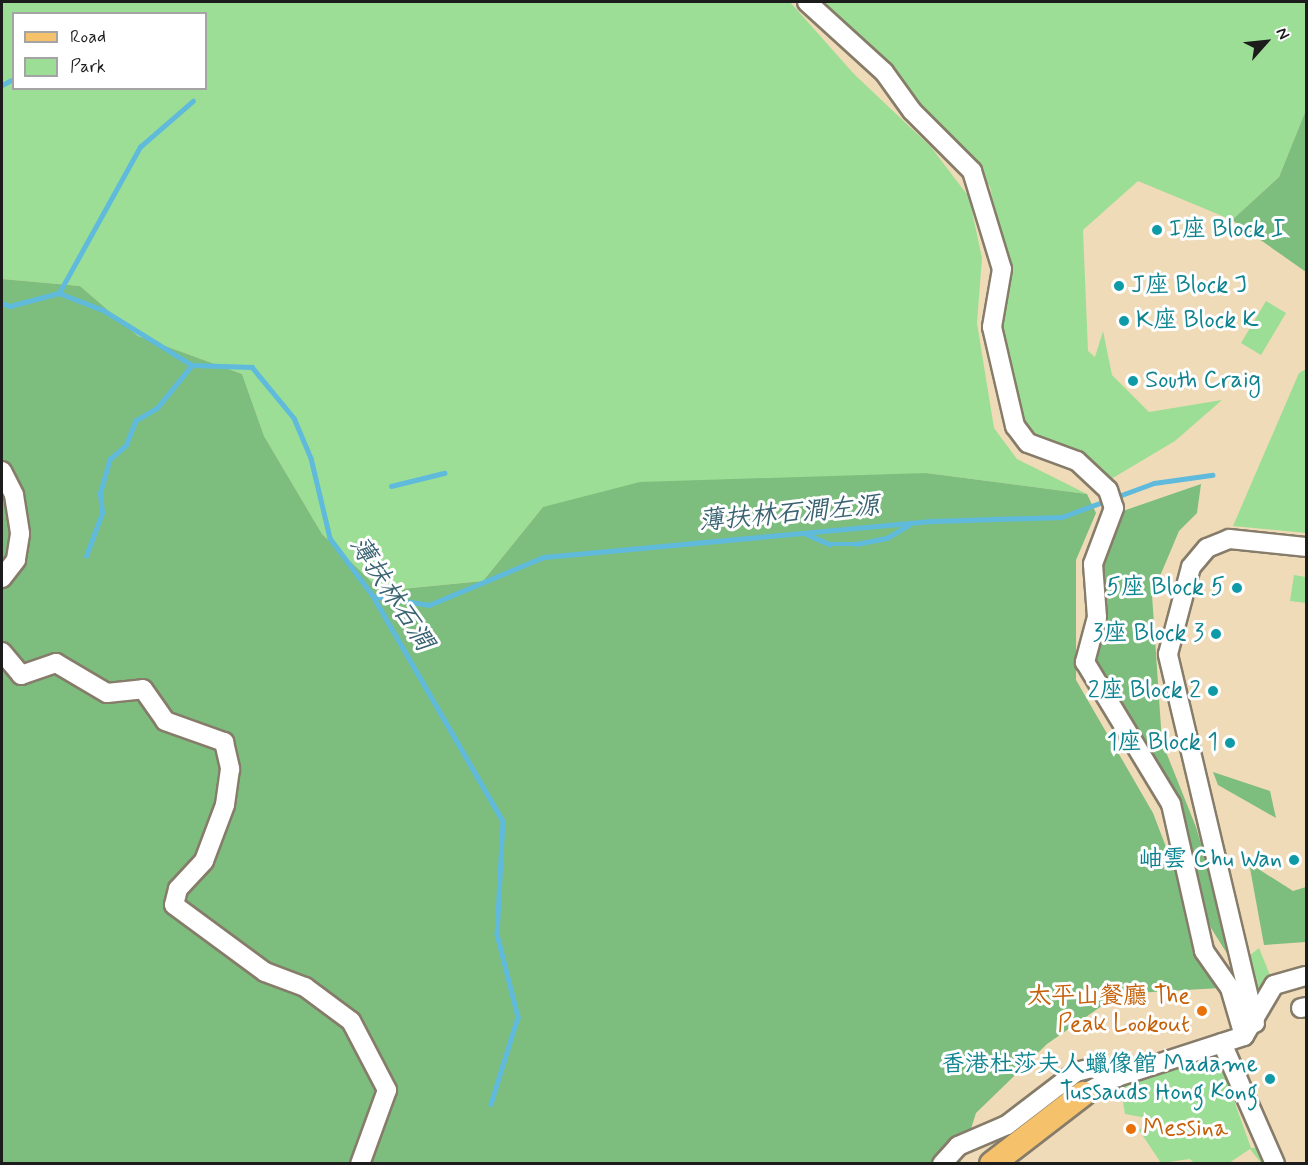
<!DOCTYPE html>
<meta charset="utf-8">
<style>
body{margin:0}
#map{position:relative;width:1308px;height:1165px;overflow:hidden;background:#f0dbb9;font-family:Mynerve,"LXGW WenKai TC",sans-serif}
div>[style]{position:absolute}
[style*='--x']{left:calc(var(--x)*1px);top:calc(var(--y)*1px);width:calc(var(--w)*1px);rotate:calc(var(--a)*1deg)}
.green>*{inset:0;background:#9cde95}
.forest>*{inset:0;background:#7dbd7e}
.stream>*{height:4.5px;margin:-2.25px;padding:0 2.25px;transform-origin:2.25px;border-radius:2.25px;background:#5fbadc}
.roads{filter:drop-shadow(2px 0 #867c6a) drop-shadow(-2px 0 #867c6a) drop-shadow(0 2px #867c6a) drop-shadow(0 -2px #867c6a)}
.minor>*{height:18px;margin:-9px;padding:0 9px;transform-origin:9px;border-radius:9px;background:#fff}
.major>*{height:24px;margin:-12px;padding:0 12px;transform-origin:12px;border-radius:12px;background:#f5c16b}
.dots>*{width:16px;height:16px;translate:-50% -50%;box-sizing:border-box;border:3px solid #fff;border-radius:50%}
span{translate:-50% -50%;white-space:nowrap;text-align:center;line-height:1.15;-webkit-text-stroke:6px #fff;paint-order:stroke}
.culture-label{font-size:24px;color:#0d838f}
.left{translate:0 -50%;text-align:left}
.right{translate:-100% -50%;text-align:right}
.food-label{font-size:24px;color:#c56008}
.water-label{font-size:26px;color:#3a6372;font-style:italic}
.frame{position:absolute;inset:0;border:3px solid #1c1c1c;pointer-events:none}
.legend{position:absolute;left:12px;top:12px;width:195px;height:78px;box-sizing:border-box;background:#fff;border:2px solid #a4a4a4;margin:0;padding:8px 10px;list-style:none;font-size:18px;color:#1c1c1c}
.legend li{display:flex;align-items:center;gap:12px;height:30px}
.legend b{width:30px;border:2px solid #a4a4a4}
.north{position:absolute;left:1236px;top:12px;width:60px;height:60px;-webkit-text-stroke:4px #fff;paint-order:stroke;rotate:63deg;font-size:16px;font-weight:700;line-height:24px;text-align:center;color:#1c1c1c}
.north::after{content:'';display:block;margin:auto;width:21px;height:27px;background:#1c1c1c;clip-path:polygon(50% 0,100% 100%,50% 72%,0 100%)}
</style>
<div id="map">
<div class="green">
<div style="clip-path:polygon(evenodd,2px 2px,790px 2px,854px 74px,931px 147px,969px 197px,982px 258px,977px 323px,994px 428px,1017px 459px,1087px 494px,926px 473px,543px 507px,483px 581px,381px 591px,322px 534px,264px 436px,242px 374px,138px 336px,80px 286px,2px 279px,2px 2px,14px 14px,206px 14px,206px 88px,14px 88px,14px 14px)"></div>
<div style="clip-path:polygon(819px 2px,1306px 2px,1306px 110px,1279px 177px,1232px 220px,1138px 181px,1083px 230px,1088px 351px,1095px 357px,1103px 331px,1112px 375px,1149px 412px,1222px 400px,1175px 441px,1106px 482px,1101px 470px,1031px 441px,1015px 419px,999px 322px,1004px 256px,990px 187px,948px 132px)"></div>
<div style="clip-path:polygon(1266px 301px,1286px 313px,1261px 355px,1241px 343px)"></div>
<div style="clip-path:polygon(1306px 369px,1306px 533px,1233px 526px,1299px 373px)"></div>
<div style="clip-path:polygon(1294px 575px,1306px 577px,1306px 603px,1290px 601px)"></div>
<div style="clip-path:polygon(1259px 948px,1270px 975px,1259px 997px,1250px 955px)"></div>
<div style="clip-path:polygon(1204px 1054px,1222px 1067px,1251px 1148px,1260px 1148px,1271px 1163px,1261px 1163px,1250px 1149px,1229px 1163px,1194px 1163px,1190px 1159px,1161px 1163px,1139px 1130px,1152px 1119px,1125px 1114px,1121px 1091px,1111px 1091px,1110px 1084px)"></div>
</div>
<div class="forest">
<div style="clip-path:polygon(1306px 110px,1306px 272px,1232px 220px,1279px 177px)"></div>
<div style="clip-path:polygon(2px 279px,80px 286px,138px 336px,242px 374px,264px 436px,322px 534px,381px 591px,483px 581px,543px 507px,640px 482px,926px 473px,1087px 494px,1096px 513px,1076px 560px,1076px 680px,1153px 813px,1220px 988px,1119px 994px,1047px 1044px,976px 1113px,960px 1163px,2px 1163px)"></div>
<div style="clip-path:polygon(1201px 484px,1197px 513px,1179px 531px,1152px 595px,1162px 742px,1196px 827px,1238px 971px,1211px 928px,1167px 806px,1092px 676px,1092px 596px,1117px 513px)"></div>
<div style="clip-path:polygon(1213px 772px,1270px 791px,1276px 818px,1218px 785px)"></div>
<div style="clip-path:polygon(1249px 863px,1293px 891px,1306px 887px,1306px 942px,1264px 945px)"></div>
</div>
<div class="stream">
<div style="--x:2;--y:85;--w:13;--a:-27"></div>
<div style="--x:59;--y:293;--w:167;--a:-61"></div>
<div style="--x:140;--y:147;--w:70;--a:-41"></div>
<div style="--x:2;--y:303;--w:9;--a:21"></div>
<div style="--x:10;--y:306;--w:51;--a:-14.9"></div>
<div style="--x:59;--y:293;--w:47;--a:21.1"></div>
<div style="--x:103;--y:310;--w:105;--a:31.7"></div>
<div style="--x:192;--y:365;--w:60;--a:1.9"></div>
<div style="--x:252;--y:367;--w:66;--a:50.5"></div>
<div style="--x:294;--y:418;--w:43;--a:67"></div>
<div style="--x:311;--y:458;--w:82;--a:76.6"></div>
<div style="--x:330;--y:538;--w:72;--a:53.4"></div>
<div style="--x:373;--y:596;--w:260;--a:60"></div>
<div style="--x:503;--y:821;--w:113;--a:93"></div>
<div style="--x:497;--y:934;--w:86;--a:75.8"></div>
<div style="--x:518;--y:1017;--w:91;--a:107.2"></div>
<div style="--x:391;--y:486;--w:55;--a:-13.8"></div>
<div style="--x:1116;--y:497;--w:40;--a:-20.2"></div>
<div style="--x:1154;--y:483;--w:59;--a:-7.9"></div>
<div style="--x:806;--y:534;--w:26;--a:23"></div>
<div style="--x:830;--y:544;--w:26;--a:0"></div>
<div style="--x:856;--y:544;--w:32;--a:-11"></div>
<div style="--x:887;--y:538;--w:26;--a:-31"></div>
<div style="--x:86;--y:556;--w:46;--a:-69.6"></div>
<div style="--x:102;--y:513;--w:20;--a:-96"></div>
<div style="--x:100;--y:493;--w:35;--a:-74"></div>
<div style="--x:110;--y:459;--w:21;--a:-41"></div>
<div style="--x:126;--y:445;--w:26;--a:-69"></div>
<div style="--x:135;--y:421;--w:26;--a:-31"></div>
<div style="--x:157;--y:408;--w:55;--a:-50.9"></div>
<div style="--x:373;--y:596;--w:57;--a:9.1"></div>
<div style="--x:429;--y:605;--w:125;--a:-22.7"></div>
<div style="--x:544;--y:557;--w:391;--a:-5.3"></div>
<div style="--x:933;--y:521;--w:129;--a:-1.8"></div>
<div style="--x:1062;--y:517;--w:49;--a:-20.3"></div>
</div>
<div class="roads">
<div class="minor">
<div style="--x:807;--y:2;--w:104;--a:42.3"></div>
<div style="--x:884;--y:72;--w:48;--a:54.3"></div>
<div style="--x:912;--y:111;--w:85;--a:45"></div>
<div style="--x:972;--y:171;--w:102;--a:73"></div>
<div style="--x:1002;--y:269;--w:59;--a:99.8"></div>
<div style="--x:992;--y:327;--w:102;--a:76.9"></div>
<div style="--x:1015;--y:426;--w:21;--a:53"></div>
<div style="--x:1028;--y:443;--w:52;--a:20.2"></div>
<div style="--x:1077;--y:461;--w:42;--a:43.1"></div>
<div style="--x:1108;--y:490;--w:19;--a:72"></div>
<div style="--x:1114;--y:508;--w:60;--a:110.6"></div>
<div style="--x:1093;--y:564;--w:53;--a:85.7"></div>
<div style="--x:1097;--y:617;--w:47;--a:104.9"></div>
<div style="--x:1085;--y:662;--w:166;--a:58.8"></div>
<div style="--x:1171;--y:804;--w:151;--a:77.3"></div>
<div style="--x:1204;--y:951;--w:45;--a:54.9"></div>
<div style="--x:1230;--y:988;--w:50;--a:73.7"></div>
<div style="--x:2;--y:471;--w:27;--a:63"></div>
<div style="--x:14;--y:495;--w:39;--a:81"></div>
<div style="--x:20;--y:534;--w:26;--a:99"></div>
<div style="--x:16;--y:560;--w:23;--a:128"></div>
<div style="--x:2;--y:652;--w:30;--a:50"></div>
<div style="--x:21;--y:675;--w:37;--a:-19"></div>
<div style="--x:56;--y:663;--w:59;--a:30.5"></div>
<div style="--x:107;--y:693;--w:36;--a:-6"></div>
<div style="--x:143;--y:689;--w:39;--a:55"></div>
<div style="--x:165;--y:721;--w:63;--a:19.6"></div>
<div style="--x:224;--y:742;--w:28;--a:77"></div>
<div style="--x:230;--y:769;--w:36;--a:98"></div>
<div style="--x:225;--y:805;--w:60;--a:110.6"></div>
<div style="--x:204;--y:861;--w:38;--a:133"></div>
<div style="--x:178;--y:889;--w:16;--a:104"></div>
<div style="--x:174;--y:905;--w:113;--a:36.4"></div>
<div style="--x:265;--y:972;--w:43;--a:20.6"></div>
<div style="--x:305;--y:987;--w:57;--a:36.5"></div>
<div style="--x:351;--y:1021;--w:78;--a:62.4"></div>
<div style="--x:387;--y:1090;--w:79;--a:110"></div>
<div style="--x:1301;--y:1008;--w:5;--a:-11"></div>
<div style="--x:1255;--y:1023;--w:379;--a:-103.3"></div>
<div style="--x:1168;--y:654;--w:90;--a:-75.2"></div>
<div style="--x:1191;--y:567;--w:25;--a:-50"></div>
<div style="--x:1207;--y:548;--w:24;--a:-22"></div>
<div style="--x:1229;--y:539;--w:77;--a:5.9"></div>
<div style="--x:1222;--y:1043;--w:132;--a:66.3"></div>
<div style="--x:1083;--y:1094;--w:38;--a:-27"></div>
<div style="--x:1117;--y:1077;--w:133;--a:-17.9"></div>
<div style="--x:1244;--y:1036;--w:59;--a:-59.5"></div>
<div style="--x:1274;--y:985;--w:33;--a:-16"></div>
<div style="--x:942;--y:1164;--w:24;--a:-48"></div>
<div style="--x:958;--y:1146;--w:53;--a:-23.2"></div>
<div style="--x:1007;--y:1125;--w:87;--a:-37.5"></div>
<div style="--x:1076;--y:1072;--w:16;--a:-14"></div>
<div style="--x:1092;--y:1068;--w:27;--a:20"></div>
</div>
<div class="major">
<div style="--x:992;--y:1164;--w:115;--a:-37.6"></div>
</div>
</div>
<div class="dots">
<div style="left:1157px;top:230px;background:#0f9aa8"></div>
<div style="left:1119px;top:286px;background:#0f9aa8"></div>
<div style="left:1124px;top:321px;background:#0f9aa8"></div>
<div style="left:1133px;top:381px;background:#0f9aa8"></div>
<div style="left:1237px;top:588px;background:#0f9aa8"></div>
<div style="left:1216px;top:634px;background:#0f9aa8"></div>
<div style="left:1213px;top:691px;background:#0f9aa8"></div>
<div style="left:1230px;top:743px;background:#0f9aa8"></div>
<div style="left:1294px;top:860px;background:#0f9aa8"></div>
<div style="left:1202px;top:1011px;background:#e8710a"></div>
<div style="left:1270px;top:1079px;background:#0f9aa8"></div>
<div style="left:1131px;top:1129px;background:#e8710a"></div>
</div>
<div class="culture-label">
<span class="left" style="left:1169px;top:230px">I座 Block I</span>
<span class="left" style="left:1131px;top:286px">J座 Block J</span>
<span class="left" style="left:1136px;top:321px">K座 Block K</span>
<span class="left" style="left:1145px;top:381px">South Craig</span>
<span class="right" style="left:1225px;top:588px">5座 Block 5</span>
<span class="right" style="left:1204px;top:634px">3座 Block 3</span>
<span class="right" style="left:1201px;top:691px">2座 Block 2</span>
<span class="right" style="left:1218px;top:743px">1座 Block 1</span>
<span class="right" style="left:1282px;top:860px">岫雲 Chu Wan</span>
<span class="right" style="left:1258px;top:1079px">香港杜莎夫人蠟像館 Madame<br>Tussauds Hong Kong</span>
</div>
<div class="food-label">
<span class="right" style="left:1190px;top:1011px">太平山餐廳 The<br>Peak Lookout</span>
<span class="left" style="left:1143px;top:1129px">Messina</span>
</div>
<div class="water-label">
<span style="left:789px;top:515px;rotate:-5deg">薄扶林石澗左源</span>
<span style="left:390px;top:594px;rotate:57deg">薄扶林石澗</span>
</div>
<div class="frame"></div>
<ul class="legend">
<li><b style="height:8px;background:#f5c16b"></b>Road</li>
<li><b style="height:16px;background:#9cde95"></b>Park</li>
</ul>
<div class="north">N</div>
</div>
